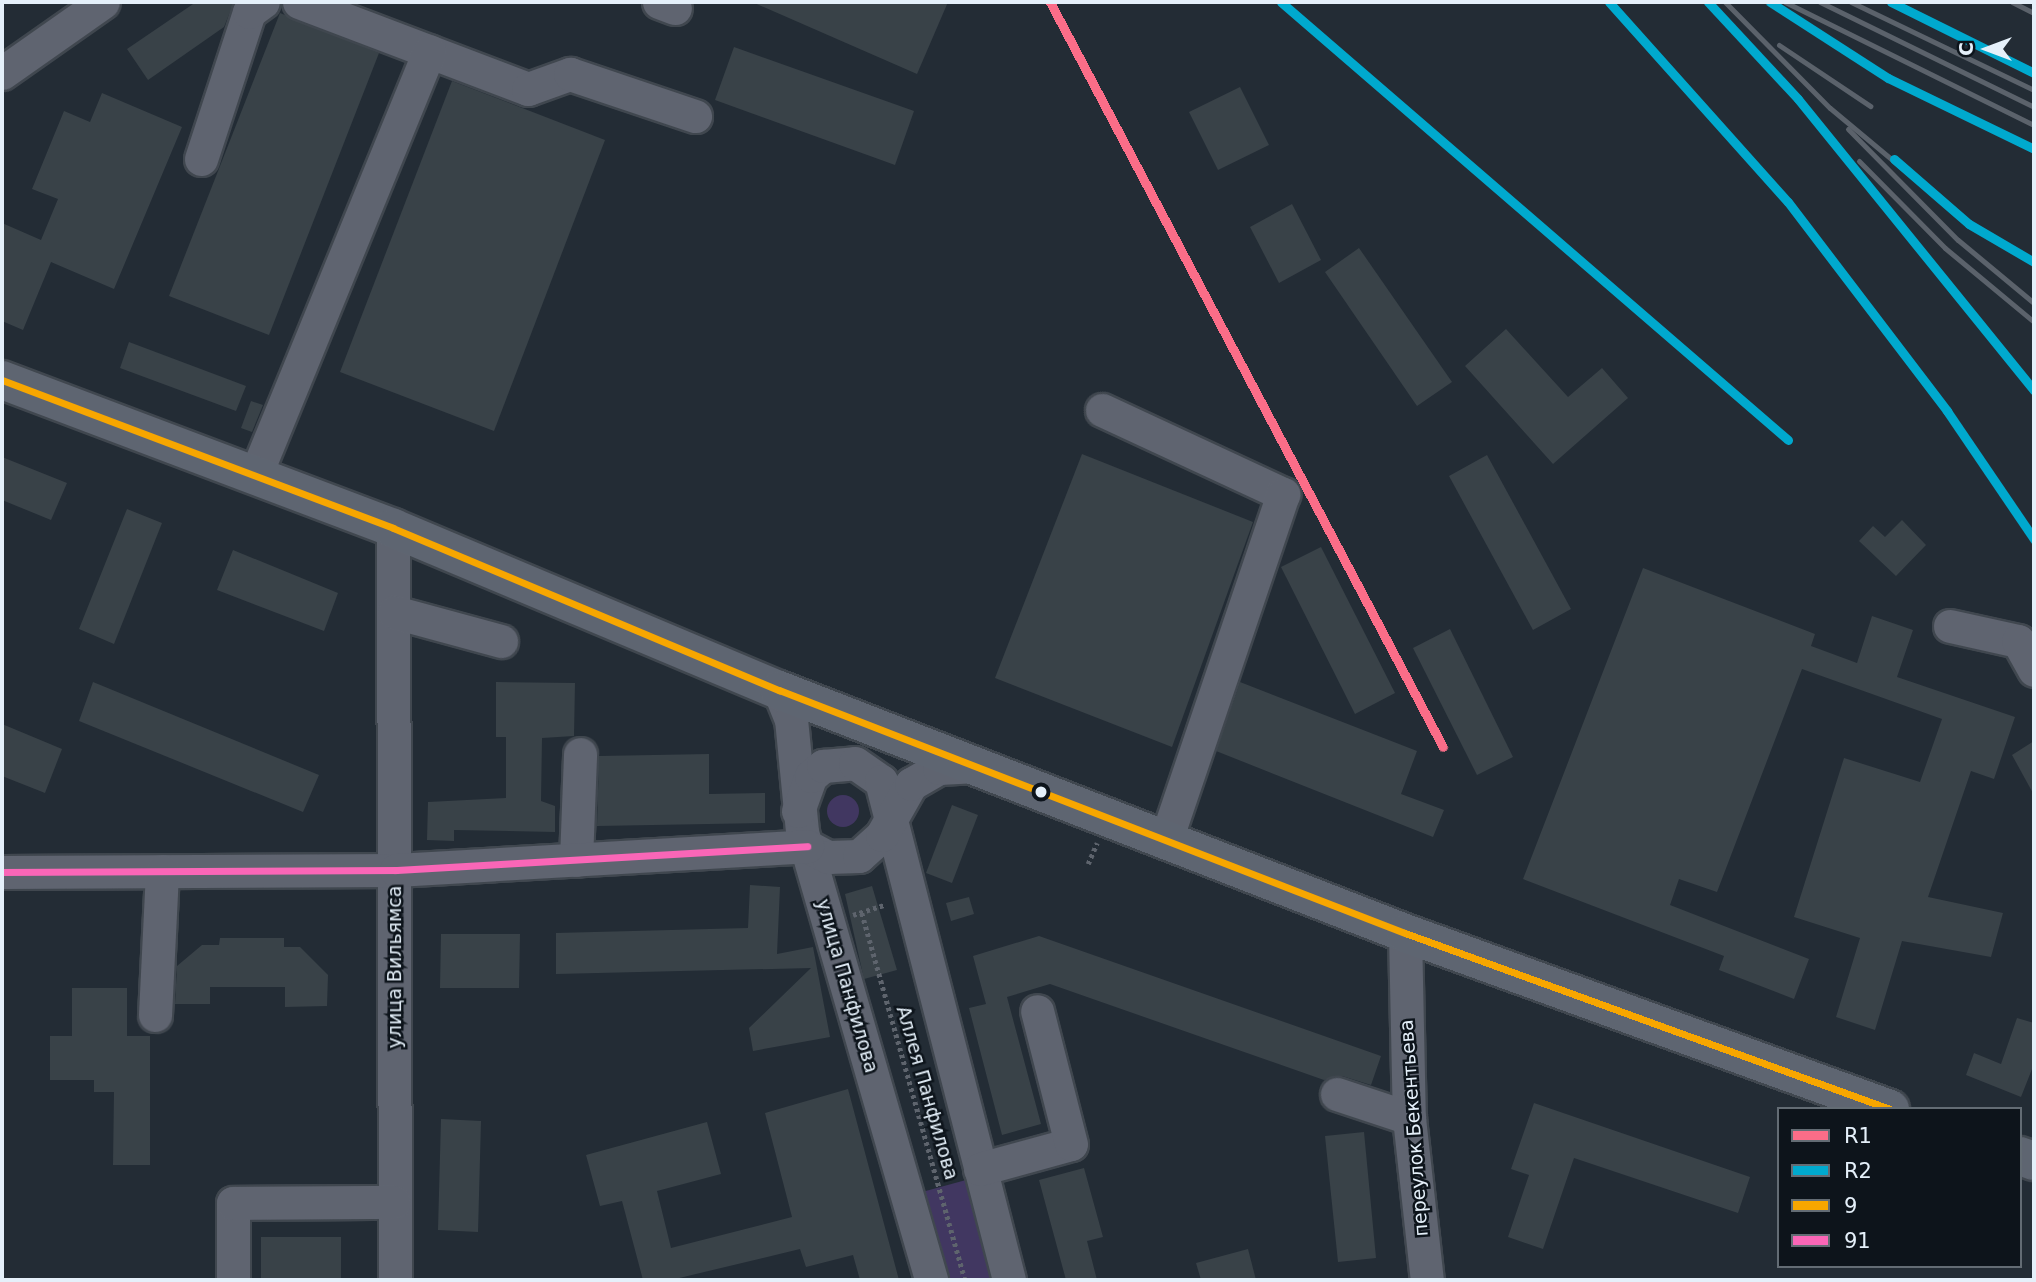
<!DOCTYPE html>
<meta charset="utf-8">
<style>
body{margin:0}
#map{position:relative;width:2036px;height:1282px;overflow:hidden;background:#232c35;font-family:"DejaVu Sans",sans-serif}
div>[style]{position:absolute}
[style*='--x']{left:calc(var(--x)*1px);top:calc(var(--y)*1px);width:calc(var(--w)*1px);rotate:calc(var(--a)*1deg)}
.green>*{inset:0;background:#413761}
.round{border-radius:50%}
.building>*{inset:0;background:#394248}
.path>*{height:4.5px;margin-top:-2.25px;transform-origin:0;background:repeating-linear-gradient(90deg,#5e646d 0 3.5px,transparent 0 7px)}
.roads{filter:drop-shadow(2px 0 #40474f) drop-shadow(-2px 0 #40474f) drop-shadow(0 2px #40474f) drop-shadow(0 -2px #40474f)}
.minor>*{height:33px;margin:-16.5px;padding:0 16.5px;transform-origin:16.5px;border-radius:16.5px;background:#5f6470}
.major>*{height:38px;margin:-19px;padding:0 19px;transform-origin:19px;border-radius:19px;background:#5e6571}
.rail>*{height:5px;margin:-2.5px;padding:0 2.5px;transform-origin:2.5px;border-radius:2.5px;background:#5b626b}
.bus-1>*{height:7px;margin:-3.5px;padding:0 3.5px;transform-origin:3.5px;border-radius:3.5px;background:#f7a600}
.bus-2>*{height:7px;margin:-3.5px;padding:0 3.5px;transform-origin:3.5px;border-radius:3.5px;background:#fa66b7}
.rail-1>*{height:9px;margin:-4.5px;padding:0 4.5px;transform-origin:4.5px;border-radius:4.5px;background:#fb6d88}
.rail-2>*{height:9px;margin:-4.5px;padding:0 4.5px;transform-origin:4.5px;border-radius:4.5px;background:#00a9ce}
.dots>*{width:19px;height:19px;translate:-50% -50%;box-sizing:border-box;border:4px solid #0d141b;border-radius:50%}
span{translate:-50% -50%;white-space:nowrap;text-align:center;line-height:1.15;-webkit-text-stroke:5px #0d141b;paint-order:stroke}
.street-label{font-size:19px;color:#e5f0fa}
.frame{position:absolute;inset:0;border:4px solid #e5f0fa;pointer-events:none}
.legend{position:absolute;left:1777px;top:1107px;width:245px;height:161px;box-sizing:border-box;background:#0d141b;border:2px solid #636c74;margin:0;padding:9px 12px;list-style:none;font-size:21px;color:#e5f0fa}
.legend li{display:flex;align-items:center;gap:14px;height:35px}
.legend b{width:35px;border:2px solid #636c74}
.north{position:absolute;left:1952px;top:14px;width:70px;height:70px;-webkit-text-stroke:5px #0d141b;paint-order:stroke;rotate:270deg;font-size:19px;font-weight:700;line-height:28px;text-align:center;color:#e5f0fa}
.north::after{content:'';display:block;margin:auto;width:24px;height:32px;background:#e5f0fa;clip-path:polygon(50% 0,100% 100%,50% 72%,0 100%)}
</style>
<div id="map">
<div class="green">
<div class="round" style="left:827px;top:795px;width:32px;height:32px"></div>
<div style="clip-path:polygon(966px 1180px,993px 1280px,946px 1280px,922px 1192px)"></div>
</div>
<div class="building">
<div style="clip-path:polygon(196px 2px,234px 2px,224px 27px,148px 80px,127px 49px)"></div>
<div style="clip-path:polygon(752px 2px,948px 2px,917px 74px)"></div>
<div style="clip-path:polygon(280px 13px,379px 53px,269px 335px,169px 296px)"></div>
<div style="clip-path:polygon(734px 47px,914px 111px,895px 165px,715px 100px)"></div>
<div style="clip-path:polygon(452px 81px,605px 140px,494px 431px,340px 372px)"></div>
<div style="clip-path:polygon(1240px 87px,1269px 145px,1218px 170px,1189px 112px)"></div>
<div style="clip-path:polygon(102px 93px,182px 127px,114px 289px,51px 262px,23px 330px,2px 321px,2px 223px,41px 240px,58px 199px,32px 189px,64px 111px,90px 122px)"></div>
<div style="clip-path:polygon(1292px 204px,1321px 260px,1279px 283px,1250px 227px)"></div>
<div style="clip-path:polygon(1359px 248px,1452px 382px,1417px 406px,1325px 272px)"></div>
<div style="clip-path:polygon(1506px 329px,1568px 397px,1602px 368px,1628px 398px,1553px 464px,1465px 366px)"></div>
<div style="clip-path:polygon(129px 342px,246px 386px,236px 411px,120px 368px)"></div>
<div style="clip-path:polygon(251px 401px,263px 405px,252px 432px,241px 428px)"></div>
<div style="clip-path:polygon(1082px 454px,1253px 522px,1172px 747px,995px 678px)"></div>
<div style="clip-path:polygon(1487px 455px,1571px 609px,1533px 630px,1449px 476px)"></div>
<div style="clip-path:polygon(2px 457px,67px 483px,51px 520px,2px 500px)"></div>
<div style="clip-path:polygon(127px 509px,162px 523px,114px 644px,79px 629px)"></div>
<div style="clip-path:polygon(1902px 520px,1926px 545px,1896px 576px,1859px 541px,1873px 526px,1885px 537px)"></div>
<div style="clip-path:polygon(1321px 547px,1395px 693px,1355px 714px,1281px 567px)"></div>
<div style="clip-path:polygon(233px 550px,338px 593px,324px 631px,217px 590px)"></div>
<div style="clip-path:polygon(1643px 568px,1815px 634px,1811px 646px,1857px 663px,1872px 616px,1913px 630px,1897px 677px,2015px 717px,1994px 779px,1971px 771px,1928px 897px,2003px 913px,1991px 957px,1902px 941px,1875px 1030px,1836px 1017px,1860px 938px,1794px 917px,1844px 758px,1920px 782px,1942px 719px,1802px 669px,1717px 892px,1679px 879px,1670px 905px,1809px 959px,1794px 999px,1719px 970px,1724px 956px,1523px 879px)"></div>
<div style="clip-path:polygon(1450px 629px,1513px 757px,1477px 775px,1413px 648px)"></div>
<div style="clip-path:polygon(93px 682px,319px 775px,303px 812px,79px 721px)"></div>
<div style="clip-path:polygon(496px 682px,575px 683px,574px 736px,542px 738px,541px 801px,555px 806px,555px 832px,454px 830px,454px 841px,427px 840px,428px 802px,506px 798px,506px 737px,496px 737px)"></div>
<div style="clip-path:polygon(1240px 682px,1417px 751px,1401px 794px,1444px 810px,1433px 837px,1216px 751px)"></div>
<div style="clip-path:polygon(2px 724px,62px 749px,45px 793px,2px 776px)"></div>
<div style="clip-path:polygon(2034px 741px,2034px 795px,2012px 755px)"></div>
<div style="clip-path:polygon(709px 754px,709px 794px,765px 793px,765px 823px,597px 826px,599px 756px)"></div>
<div style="clip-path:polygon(952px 805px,978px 815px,952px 883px,926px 873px)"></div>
<div style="clip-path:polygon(750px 885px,780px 887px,777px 954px,813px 947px,830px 1037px,753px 1051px,749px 1028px,811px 968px,556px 974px,556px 933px,748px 928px)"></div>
<div style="clip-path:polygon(872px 886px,897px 970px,864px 979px,845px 894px)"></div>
<div style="clip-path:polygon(969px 897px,974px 914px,951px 921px,946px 903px)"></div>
<div style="clip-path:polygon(441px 934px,520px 934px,519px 988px,440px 988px)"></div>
<div style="clip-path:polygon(1039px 936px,1381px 1056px,1371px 1085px,1342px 1076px,1324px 1080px,1050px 984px,1007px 997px,1041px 1124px,1002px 1135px,969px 1008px,986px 1004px,973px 956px)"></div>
<div style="clip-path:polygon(220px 938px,284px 938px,284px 947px,300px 947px,328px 975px,327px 1006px,285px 1007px,285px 987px,210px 987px,210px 1004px,175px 1004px,177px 966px,202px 945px,219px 945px)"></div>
<div style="clip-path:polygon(72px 988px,127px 988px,127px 1036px,150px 1036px,150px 1165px,113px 1165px,114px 1092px,94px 1092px,94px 1080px,50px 1080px,50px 1036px,72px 1036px)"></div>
<div style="clip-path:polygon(2017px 1018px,2034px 1023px,2034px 1064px,2021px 1097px,1966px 1075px,1974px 1053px,2001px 1064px)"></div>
<div style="clip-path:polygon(848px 1089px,899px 1280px,860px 1280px,853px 1255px,806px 1267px,800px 1249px,671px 1280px,643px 1280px,622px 1201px,600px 1206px,586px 1155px,707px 1122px,721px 1174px,657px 1191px,671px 1248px,792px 1217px,765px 1113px)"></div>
<div style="clip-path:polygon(1534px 1103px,1750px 1177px,1738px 1213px,1574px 1158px,1543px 1249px,1508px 1237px,1529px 1175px,1511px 1169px)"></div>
<div style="clip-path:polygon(441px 1119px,481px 1121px,478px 1232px,438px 1230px)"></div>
<div style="clip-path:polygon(1364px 1132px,1376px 1258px,1338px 1262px,1325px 1136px)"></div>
<div style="clip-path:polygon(1084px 1168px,1103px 1237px,1087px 1241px,1097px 1280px,1066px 1280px,1039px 1180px)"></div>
<div style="clip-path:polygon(261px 1237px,341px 1237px,341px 1280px,261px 1280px)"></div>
<div style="clip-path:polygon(1248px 1249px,1256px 1280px,1201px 1280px,1196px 1263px)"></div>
</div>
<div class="path">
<div style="--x:1088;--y:864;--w:23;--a:-67"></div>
<div style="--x:862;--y:913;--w:381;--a:74.3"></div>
<div style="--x:853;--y:915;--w:33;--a:-18"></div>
</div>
<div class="roads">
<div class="minor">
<div style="--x:299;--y:2;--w:245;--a:20.8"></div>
<div style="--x:528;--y:89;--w:45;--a:-19.7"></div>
<div style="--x:570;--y:74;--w:132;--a:18.6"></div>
<div style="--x:659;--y:2;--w:17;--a:21"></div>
<div style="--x:2;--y:73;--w:123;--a:-35.1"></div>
<div style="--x:201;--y:159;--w:155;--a:-71.9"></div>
<div style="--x:249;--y:12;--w:17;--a:-36"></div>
<div style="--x:1102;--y:410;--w:200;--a:24.9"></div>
<div style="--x:1283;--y:494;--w:364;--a:108.7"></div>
<div style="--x:255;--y:476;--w:459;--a:-67.7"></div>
<div style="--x:393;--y:528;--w:752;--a:89.85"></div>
<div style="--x:394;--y:612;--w:111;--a:15.2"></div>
<div style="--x:1950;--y:626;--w:70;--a:12.4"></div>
<div style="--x:2018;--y:641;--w:33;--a:61"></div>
<div style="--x:779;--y:690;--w:31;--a:68"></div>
<div style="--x:791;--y:719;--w:114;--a:84.4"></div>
<div style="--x:802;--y:832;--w:466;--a:73.9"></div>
<div style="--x:798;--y:811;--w:37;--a:-70"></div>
<div style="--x:811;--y:776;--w:16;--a:-40"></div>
<div style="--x:823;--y:766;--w:32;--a:-5"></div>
<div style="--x:855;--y:763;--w:32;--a:35"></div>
<div style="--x:881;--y:781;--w:515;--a:75.61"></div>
<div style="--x:807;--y:846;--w:24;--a:28"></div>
<div style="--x:828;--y:857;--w:31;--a:-2"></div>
<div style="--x:859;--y:856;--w:31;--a:-42"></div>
<div style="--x:882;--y:835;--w:59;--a:-60.4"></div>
<div style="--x:911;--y:784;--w:32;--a:-30"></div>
<div style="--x:939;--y:768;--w:38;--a:-3"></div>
<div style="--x:576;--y:860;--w:106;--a:-87.8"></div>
<div style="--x:2;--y:872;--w:394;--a:-0.3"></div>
<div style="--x:396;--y:870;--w:412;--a:-3.3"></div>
<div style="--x:1405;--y:933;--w:185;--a:88.8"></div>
<div style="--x:1409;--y:1118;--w:163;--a:83.7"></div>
<div style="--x:155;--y:1015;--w:144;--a:-87.2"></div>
<div style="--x:1337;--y:1094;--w:76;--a:18.4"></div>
<div style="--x:980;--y:1169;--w:94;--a:-15.4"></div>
<div style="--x:1071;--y:1144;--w:137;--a:-104.3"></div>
<div style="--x:233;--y:1280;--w:77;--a:-90"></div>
<div style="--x:233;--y:1203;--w:161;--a:-0.4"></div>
</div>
<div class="major">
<div style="--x:2;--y:380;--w:418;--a:20.7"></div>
<div style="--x:393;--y:528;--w:419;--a:22.8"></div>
<div style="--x:779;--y:690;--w:672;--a:21.22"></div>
<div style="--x:1405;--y:933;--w:516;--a:19.95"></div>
<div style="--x:2020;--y:1156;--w:15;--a:20"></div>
</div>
</div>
<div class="rail">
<div style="--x:1050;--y:2;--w:842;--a:62.19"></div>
<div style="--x:1281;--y:2;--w:670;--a:40.82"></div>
<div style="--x:1609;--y:2;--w:268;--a:48.2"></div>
<div style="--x:1788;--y:202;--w:263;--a:52.7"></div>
<div style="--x:1947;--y:411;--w:155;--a:55.8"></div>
<div style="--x:1708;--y:2;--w:132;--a:47.1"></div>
<div style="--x:1798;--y:99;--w:375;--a:51"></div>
<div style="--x:1725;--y:2;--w:149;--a:45.3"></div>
<div style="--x:1830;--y:108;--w:181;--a:39.8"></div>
<div style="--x:1969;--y:224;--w:75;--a:30.3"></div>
<div style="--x:1770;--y:2;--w:140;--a:32.8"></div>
<div style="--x:1888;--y:78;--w:162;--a:25.9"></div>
<div style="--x:1785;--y:2;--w:278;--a:26.3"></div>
<div style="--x:1820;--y:2;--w:238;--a:26.1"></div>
<div style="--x:1851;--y:2;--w:203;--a:25.7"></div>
<div style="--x:1891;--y:2;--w:160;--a:26.4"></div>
<div style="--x:2012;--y:2;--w:25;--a:27"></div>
<div style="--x:1779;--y:45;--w:110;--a:33.8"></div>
<div style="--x:1848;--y:129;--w:156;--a:45.3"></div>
<div style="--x:1958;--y:240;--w:99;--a:39.7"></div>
<div style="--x:1859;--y:161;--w:122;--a:45.3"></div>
<div style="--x:1945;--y:248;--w:116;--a:39.7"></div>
</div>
<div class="bus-1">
<div style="--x:2;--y:380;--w:418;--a:20.7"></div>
<div style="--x:393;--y:528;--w:419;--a:22.8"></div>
<div style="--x:779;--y:690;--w:672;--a:21.22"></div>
<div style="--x:1405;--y:933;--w:516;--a:19.95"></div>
</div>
<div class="bus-2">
<div style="--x:2;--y:872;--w:394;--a:-0.3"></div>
<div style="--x:396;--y:870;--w:412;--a:-3.3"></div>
</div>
<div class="rail-1">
<div style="--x:1050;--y:2;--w:842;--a:62.19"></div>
</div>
<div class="rail-2">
<div style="--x:1281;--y:2;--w:670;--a:40.82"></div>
<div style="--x:1609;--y:2;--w:268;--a:48.2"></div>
<div style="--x:1788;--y:202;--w:263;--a:52.7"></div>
<div style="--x:1947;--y:411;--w:155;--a:55.8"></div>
<div style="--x:1708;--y:2;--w:132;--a:47.1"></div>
<div style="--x:1798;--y:99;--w:375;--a:51"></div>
<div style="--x:1770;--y:2;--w:140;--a:32.8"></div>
<div style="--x:1888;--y:78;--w:162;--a:25.9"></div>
<div style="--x:1891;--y:2;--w:160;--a:26.4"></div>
<div style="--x:1894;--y:159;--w:99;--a:40.9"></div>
<div style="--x:1969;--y:224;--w:75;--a:30.3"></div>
</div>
<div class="dots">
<div style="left:1041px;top:792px;background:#e5f0fa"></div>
</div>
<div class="street-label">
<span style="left:395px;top:967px;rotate:-90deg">улица Вильямса</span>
<span style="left:847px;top:986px;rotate:74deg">улица Панфилова</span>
<span style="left:927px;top:1093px;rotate:74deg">Аллея Панфилова</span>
<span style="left:1414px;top:1128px;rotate:-94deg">переулок Бекентьева</span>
</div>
<div class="frame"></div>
<ul class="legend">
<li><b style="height:9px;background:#fb6d88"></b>R1</li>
<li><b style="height:9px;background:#00a9ce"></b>R2</li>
<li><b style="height:9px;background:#f7a600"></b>9</li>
<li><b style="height:9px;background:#fa66b7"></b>91</li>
</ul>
<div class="north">С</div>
</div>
